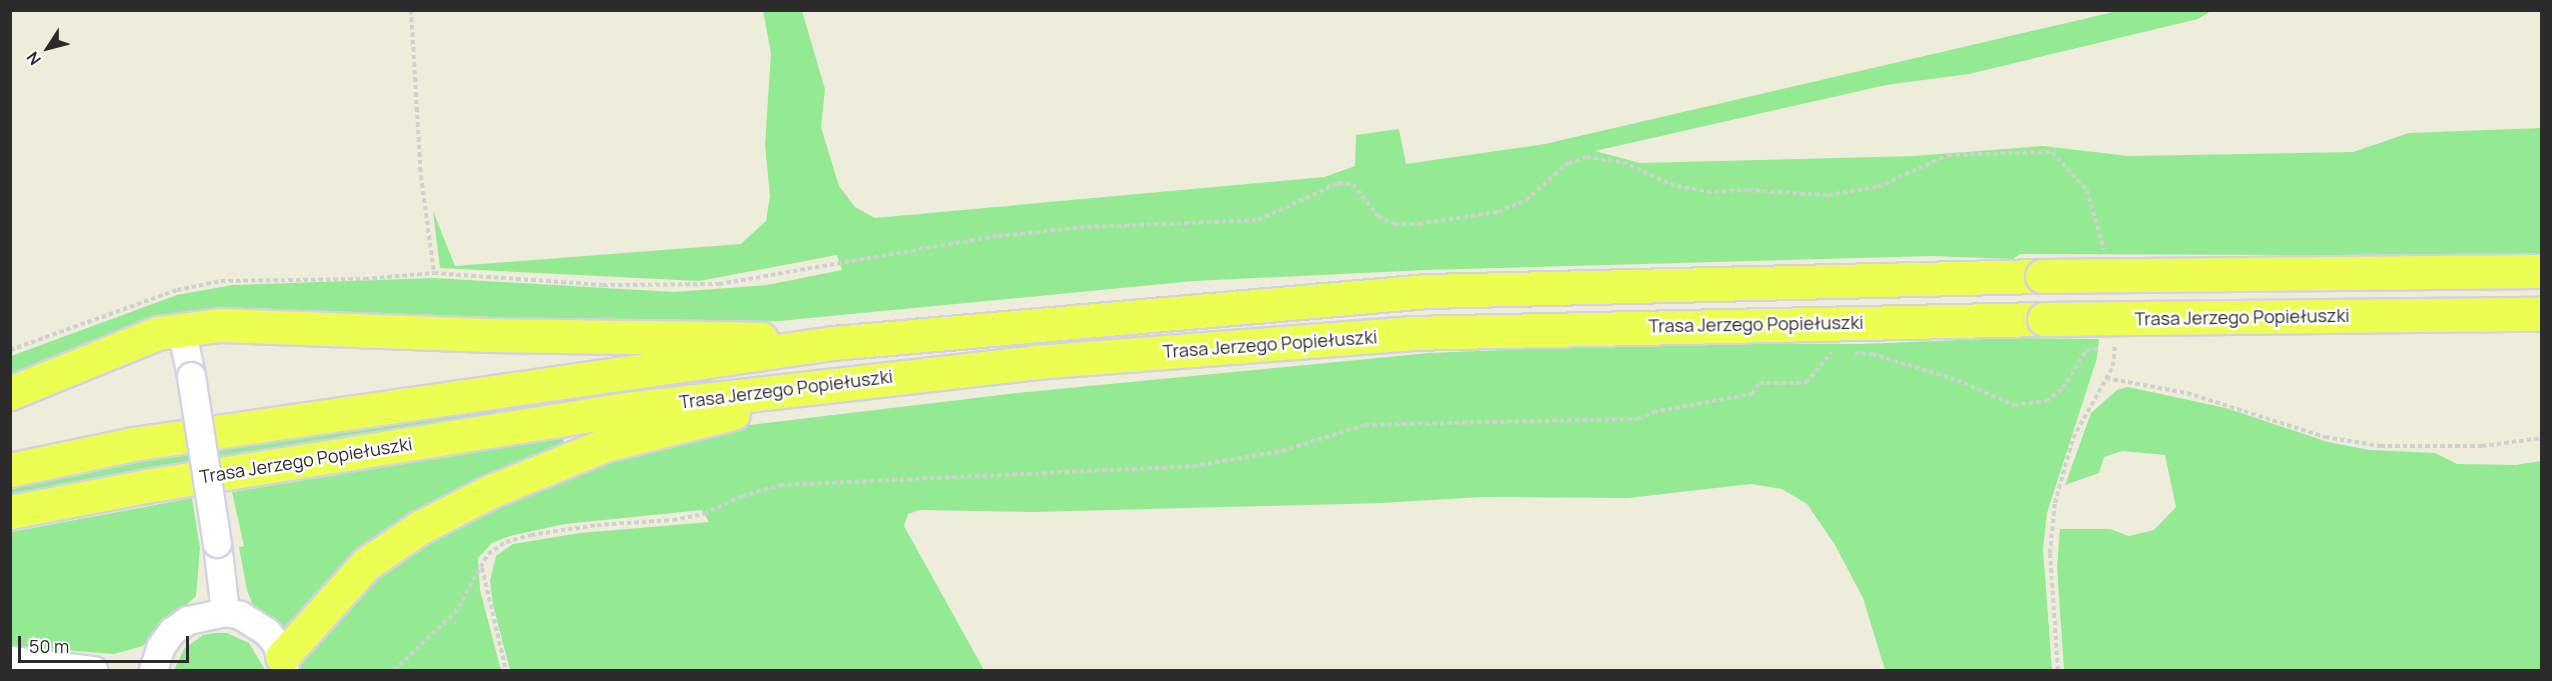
<!DOCTYPE html>
<meta charset="utf-8">
<style>
body{margin:0}
#map{position:relative;width:2552px;height:681px;overflow:hidden;background:#eeeddc;font-family:Manrope,sans-serif}
div>[style]{position:absolute}
[style*='--x']{left:calc(var(--x)*1px);top:calc(var(--y)*1px);width:calc(var(--w)*1px);rotate:calc(var(--a)*1deg)}
.green>*{inset:0;background:#94ea93}
.path>*{height:4px;margin-top:-2px;transform-origin:0;background:repeating-linear-gradient(90deg,#d0d0d0 0 4.5px,transparent 0 7.5px)}
.roads{filter:drop-shadow(2px 0 #d4d1e5) drop-shadow(-2px 0 #d4d1e5) drop-shadow(0 2px #d4d1e5) drop-shadow(0 -2px #d4d1e5)}
.minor>*{height:27px;margin:-13.5px;padding:0 13.5px;transform-origin:13.5px;border-radius:13.5px;background:#fff}
.major>*{height:33px;margin:-16.5px;padding:0 16.5px;transform-origin:16.5px;border-radius:16.5px;background:#edfe52}
.bridges{filter:drop-shadow(2px 0 #d4d1e5) drop-shadow(-2px 0 #d4d1e5) drop-shadow(0 2px #d4d1e5) drop-shadow(0 -2px #d4d1e5)}
.minor-bridge>*{height:27px;margin:-13.5px;padding:0 13.5px;transform-origin:13.5px;border-radius:13.5px;background:#fff}
.major-bridge>*{height:33px;margin:-16.5px;padding:0 16.5px;transform-origin:16.5px;border-radius:16.5px;background:#edfe52}
span{translate:-50% -50%;white-space:nowrap;text-align:center;line-height:1.15;-webkit-text-stroke:5px #fff;paint-order:stroke}
.street-label{font-size:18px;color:#2b2b2b}
.frame{position:absolute;inset:0;border:12px solid #2b2b2b;pointer-events:none}
.north{position:absolute;left:18px;top:18px;width:60px;height:60px;-webkit-text-stroke:4px #fff;paint-order:stroke;rotate:234deg;font-size:16px;font-weight:700;line-height:24px;text-align:center;color:#2b2b2b}
.north::after{content:'';display:block;margin:auto;width:21px;height:27px;background:#2b2b2b;clip-path:polygon(50% 0,100% 100%,50% 72%,0 100%)}
.scale{position:absolute;left:18px;top:636px;width:171px;height:27px;box-sizing:border-box;border:3px solid #2b2b2b;border-top:0;padding-left:8px;font-size:18px;line-height:21px;white-space:nowrap;color:#2b2b2b;-webkit-text-stroke:4px #fff;paint-order:stroke}
</style>
<div id="map">
<div class="green">
<div style="clip-path:polygon(2122px 10px,2211px 11px,2198px 19px,1969px 74px,1886px 85px,1595px 151px,1640px 163px,1914px 156px,2043px 146px,2128px 156px,2353px 152px,2409px 133px,2541px 128px,2541px 256px,2020px 254px,2013px 259px,1932px 256px,1425px 270px,1194px 281px,779px 321px,698px 324px,216px 311px,11px 384px,11px 356px,177px 295px,232px 285px,434px 278px,674px 292px,767px 285px,842px 270px,837px 255px,699px 281px,440px 268px,433px 211px,455px 266px,741px 244px,766px 221px,770px 196px,765px 145px,771px 53px,763px 11px,802px 11px,825px 89px,821px 127px,839px 186px,855px 207px,875px 218px,1324px 177px,1355px 166px,1356px 135px,1399px 129px,1406px 164px,1545px 144px)"></div>
<div style="clip-path:polygon(2009px 338px,2099px 339px,2097px 358px,2047px 513px,2043px 549px,2052px 670px,1885px 670px,1863px 598px,1835px 545px,1807px 504px,1782px 489px,1751px 484px,1628px 498px,1482px 497px,1382px 503px,1033px 512px,920px 510px,908px 514px,904px 526px,984px 670px,510px 670px,493px 605px,490px 581px,496px 556px,513px 544px,580px 533px,709px 522px,702px 510px,565px 524px,510px 536px,492px 543px,478px 558px,480px 590px,501px 670px,299px 670px,303px 656px,351px 600px,384px 570px,431px 538px,478px 512px,589px 466px,741px 426px,1017px 393px,1429px 353px,1665px 343px,1861px 344px)"></div>
<div style="clip-path:polygon(708px 366px,711px 382px,422px 424px,11px 495px,11px 480px)"></div>
<div style="clip-path:polygon(2128px 387px,2226px 408px,2328px 442px,2370px 450px,2435px 453px,2457px 464px,2516px 465px,2541px 461px,2541px 670px,2064px 670px,2057px 567px,2060px 529px,2110px 529px,2129px 536px,2154px 530px,2176px 507px,2165px 455px,2122px 451px,2104px 457px,2099px 473px,2065px 485px,2091px 413px,2117px 390px)"></div>
<div style="clip-path:polygon(563px 438px,565px 448px,285px 636px,253px 606px,247px 590px,239px 547px,244px 546px,232px 492px)"></div>
<div style="clip-path:polygon(192px 498px,200px 548px,196px 596px,143px 646px,114px 654px,11px 646px,11px 532px)"></div>
<div style="clip-path:polygon(215px 633px,227px 633px,249px 643px,265px 670px,174px 670px,184px 649px,203px 635px)"></div>
</div>
<div class="path">
<div style="--x:411;--y:10;--w:166;--a:86.6"></div>
<div style="--x:421;--y:176;--w:98;--a:82.4"></div>
<div style="--x:10;--y:350;--w:177;--a:-19.8"></div>
<div style="--x:177;--y:290;--w:45;--a:-11.6"></div>
<div style="--x:221;--y:281;--w:144;--a:-0.8"></div>
<div style="--x:365;--y:279;--w:69;--a:-5"></div>
<div style="--x:434;--y:273;--w:169;--a:4.1"></div>
<div style="--x:603;--y:285;--w:116;--a:-0.5"></div>
<div style="--x:719;--y:284;--w:283;--a:-9.8"></div>
<div style="--x:998;--y:236;--w:89;--a:-5.8"></div>
<div style="--x:1087;--y:227;--w:171;--a:-2.3"></div>
<div style="--x:1258;--y:220;--w:88;--a:-24.8"></div>
<div style="--x:1338;--y:183;--w:15;--a:4"></div>
<div style="--x:1353;--y:184;--w:41;--a:52"></div>
<div style="--x:1378;--y:216;--w:18;--a:27"></div>
<div style="--x:1394;--y:224;--w:25;--a:0"></div>
<div style="--x:1419;--y:224;--w:80;--a:-8.6"></div>
<div style="--x:1498;--y:212;--w:30;--a:-23"></div>
<div style="--x:1526;--y:200;--w:56;--a:-41.4"></div>
<div style="--x:1568;--y:163;--w:19;--a:-18"></div>
<div style="--x:1586;--y:157;--w:37;--a:8"></div>
<div style="--x:1623;--y:162;--w:52;--a:25.1"></div>
<div style="--x:1670;--y:184;--w:38;--a:12"></div>
<div style="--x:1707;--y:192;--w:41;--a:-2.8"></div>
<div style="--x:1748;--y:190;--w:80;--a:3.6"></div>
<div style="--x:1828;--y:195;--w:51;--a:-9.1"></div>
<div style="--x:1878;--y:187;--w:77;--a:-24.6"></div>
<div style="--x:1948;--y:155;--w:104;--a:-1.7"></div>
<div style="--x:2052;--y:152;--w:52;--a:47.4"></div>
<div style="--x:2087;--y:190;--w:62;--a:74.2"></div>
<div style="--x:1854;--y:353;--w:18;--a:3"></div>
<div style="--x:1872;--y:354;--w:89;--a:17"></div>
<div style="--x:1957;--y:380;--w:62;--a:23.7"></div>
<div style="--x:2014;--y:405;--w:32;--a:-7"></div>
<div style="--x:2046;--y:401;--w:21;--a:-37"></div>
<div style="--x:2063;--y:388;--w:44;--a:-58.1"></div>
<div style="--x:2086;--y:351;--w:14;--a:-12"></div>
<div style="--x:2106;--y:378;--w:82;--a:10.5"></div>
<div style="--x:2187;--y:393;--w:145;--a:17.7"></div>
<div style="--x:2325;--y:437;--w:56;--a:9.3"></div>
<div style="--x:2380;--y:446;--w:102;--a:0"></div>
<div style="--x:2482;--y:446;--w:61;--a:-7.6"></div>
<div style="--x:482;--y:568;--w:105;--a:76.8"></div>
<div style="--x:394;--y:670;--w:83;--a:-43.1"></div>
<div style="--x:455;--y:613;--w:68;--a:-60.8"></div>
<div style="--x:488;--y:554;--w:22;--a:-34"></div>
<div style="--x:506;--y:542;--w:26;--a:-16"></div>
<div style="--x:531;--y:535;--w:67;--a:-8.6"></div>
<div style="--x:597;--y:525;--w:76;--a:-3.8"></div>
<div style="--x:673;--y:520;--w:32;--a:-11"></div>
<div style="--x:704;--y:514;--w:42;--a:-25.3"></div>
<div style="--x:742;--y:496;--w:40;--a:-16"></div>
<div style="--x:780;--y:485;--w:413;--a:-2.6"></div>
<div style="--x:1193;--y:466;--w:90;--a:-9.6"></div>
<div style="--x:1282;--y:451;--w:87;--a:-17.4"></div>
<div style="--x:1365;--y:425;--w:273;--a:-1.3"></div>
<div style="--x:1638;--y:419;--w:17;--a:-25"></div>
<div style="--x:1653;--y:412;--w:101;--a:-10.3"></div>
<div style="--x:1752;--y:394;--w:13;--a:-58"></div>
<div style="--x:1759;--y:383;--w:47;--a:0"></div>
<div style="--x:1806;--y:383;--w:40;--a:-50"></div>
<div style="--x:2058;--y:670;--w:117;--a:-93.9"></div>
<div style="--x:2050;--y:553;--w:50;--a:-84.3"></div>
<div style="--x:2055;--y:503;--w:67;--a:-74.5"></div>
<div style="--x:2073;--y:438;--w:82;--a:-60.9"></div>
<div style="--x:2113;--y:366;--w:22;--a:-85"></div>
</div>
<div class="roads">
<div class="minor">
<div style="--x:181;--y:328;--w:49;--a:78.2"></div>
<div style="--x:217;--y:543;--w:69;--a:83.4"></div>
<div style="--x:10;--y:660;--w:84;--a:6.9"></div>
<div style="--x:153;--y:670;--w:25;--a:-72"></div>
<div style="--x:161;--y:646;--w:19;--a:-54"></div>
<div style="--x:172;--y:631;--w:19;--a:-35"></div>
<div style="--x:188;--y:620;--w:38;--a:-12"></div>
<div style="--x:225;--y:612;--w:15;--a:11"></div>
<div style="--x:240;--y:615;--w:31;--a:32"></div>
<div style="--x:266;--y:631;--w:16;--a:50"></div>
<div style="--x:276;--y:643;--w:28;--a:72"></div>
</div>
<div class="major">
<div style="--x:10;--y:393;--w:160;--a:-22.1"></div>
<div style="--x:158;--y:333;--w:63;--a:-7.4"></div>
<div style="--x:220;--y:325;--w:271;--a:2.1"></div>
<div style="--x:491;--y:335;--w:270;--a:0.8"></div>
<div style="--x:10;--y:470;--w:126;--a:-11.9"></div>
<div style="--x:133;--y:444;--w:707;--a:-8.21"></div>
<div style="--x:833;--y:343;--w:596;--a:-5"></div>
<div style="--x:1427;--y:291;--w:615;--a:-1.4"></div>
<div style="--x:10;--y:512;--w:138;--a:-10.8"></div>
<div style="--x:146;--y:486;--w:485;--a:-9.1"></div>
<div style="--x:625;--y:409;--w:414;--a:-6.5"></div>
<div style="--x:1036;--y:362;--w:375;--a:-4.4"></div>
<div style="--x:1410;--y:333;--w:634;--a:-1.27"></div>
<div style="--x:282;--y:657;--w:125;--a:-47.9"></div>
<div style="--x:366;--y:564;--w:64;--a:-34.2"></div>
<div style="--x:419;--y:528;--w:79;--a:-27.2"></div>
<div style="--x:489;--y:492;--w:125;--a:-22.1"></div>
<div style="--x:605;--y:445;--w:132;--a:-14"></div>
</div>
</div>
<div class="bridges">
<div class="minor-bridge">
<div style="--x:191;--y:376;--w:169;--a:81.2"></div>
</div>
<div class="major-bridge">
<div style="--x:2042;--y:276;--w:500;--a:-0.57"></div>
<div style="--x:2044;--y:319;--w:498;--a:-0.6"></div>
</div>
</div>
<div class="street-label">
<span style="left:2242px;top:317px;rotate:-1deg">Trasa Jerzego Popiełuszki</span>
<span style="left:1756px;top:324px;rotate:-1deg">Trasa Jerzego Popiełuszki</span>
<span style="left:1270px;top:344px;rotate:-4deg">Trasa Jerzego Popiełuszki</span>
<span style="left:786px;top:389px;rotate:-7deg">Trasa Jerzego Popiełuszki</span>
<span style="left:306px;top:460px;rotate:-9deg">Trasa Jerzego Popiełuszki</span>
</div>
<div class="frame"></div>
<div class="north">N</div>
<div class="scale">50 m</div>
</div>
